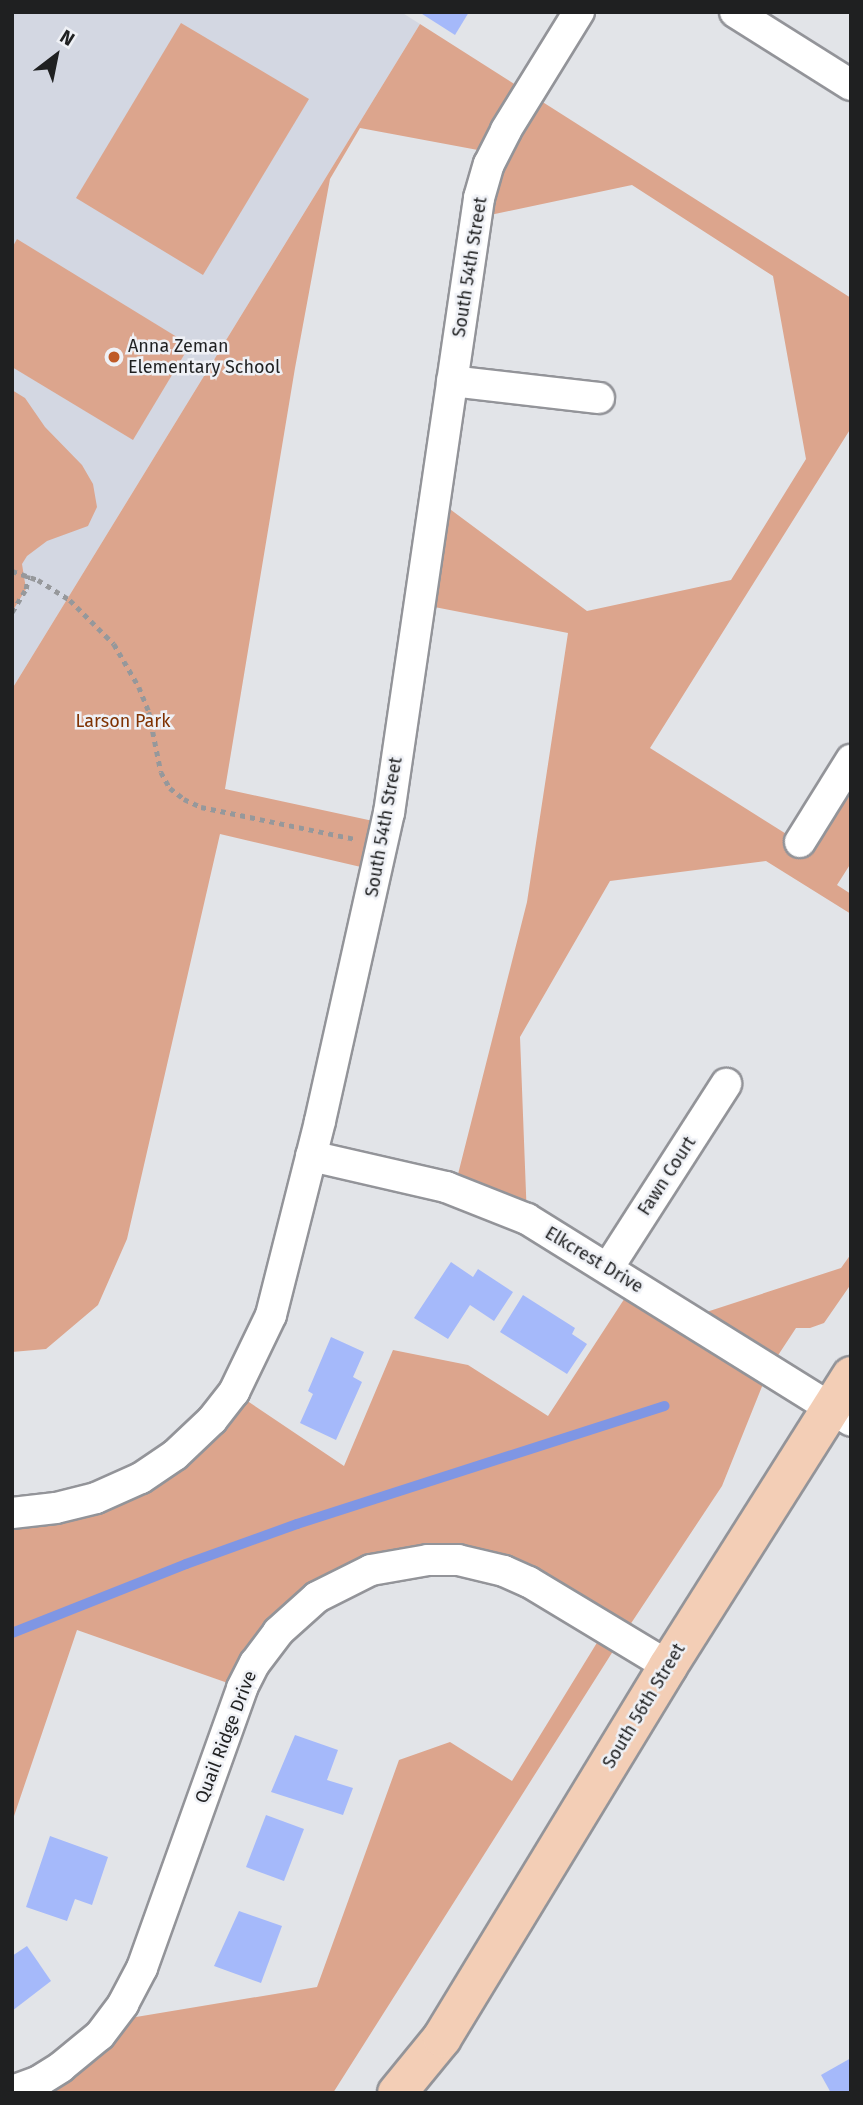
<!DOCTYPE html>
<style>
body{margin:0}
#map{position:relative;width:863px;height:2105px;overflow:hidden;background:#e2e4e8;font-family:"Fira Sans",sans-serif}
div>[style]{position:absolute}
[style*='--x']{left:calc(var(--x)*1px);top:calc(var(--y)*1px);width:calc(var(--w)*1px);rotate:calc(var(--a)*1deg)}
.built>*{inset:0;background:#d3d7e2}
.green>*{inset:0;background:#dca58d}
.stream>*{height:10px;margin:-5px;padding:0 5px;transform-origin:5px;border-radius:5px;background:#7f96e4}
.building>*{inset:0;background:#a5b9fa}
.path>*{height:4.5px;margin-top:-2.25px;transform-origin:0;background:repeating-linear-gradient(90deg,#96989b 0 5px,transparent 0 10px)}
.roads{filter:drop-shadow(2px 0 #939499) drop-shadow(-2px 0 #939499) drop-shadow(0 2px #939499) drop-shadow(0 -2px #939499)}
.street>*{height:30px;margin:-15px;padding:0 15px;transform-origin:15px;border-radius:15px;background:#fff}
.secondary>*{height:38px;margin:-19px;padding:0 19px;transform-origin:19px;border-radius:19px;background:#f3ceb6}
.dots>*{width:19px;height:19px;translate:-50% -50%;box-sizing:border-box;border:4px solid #eff1f6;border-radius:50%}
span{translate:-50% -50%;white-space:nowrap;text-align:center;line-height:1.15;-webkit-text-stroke:5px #eff1f6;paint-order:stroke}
.street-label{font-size:18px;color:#1f2021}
.poi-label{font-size:18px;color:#1f2021}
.left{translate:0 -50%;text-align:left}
.park-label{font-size:18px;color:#7f3202}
.frame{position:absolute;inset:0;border:14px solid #1f2021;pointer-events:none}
.north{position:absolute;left:21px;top:21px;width:70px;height:70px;-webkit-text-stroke:5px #eff1f6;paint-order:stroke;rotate:32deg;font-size:19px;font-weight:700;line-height:28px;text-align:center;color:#1f2021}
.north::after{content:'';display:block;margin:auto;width:24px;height:32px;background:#1f2021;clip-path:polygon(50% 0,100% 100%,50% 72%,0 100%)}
</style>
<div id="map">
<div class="built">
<div style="clip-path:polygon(12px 12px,401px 12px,420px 24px,12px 689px)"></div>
</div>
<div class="green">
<div style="clip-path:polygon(181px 23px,309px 99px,203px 275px,76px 198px)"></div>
<div style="clip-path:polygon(420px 24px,851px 298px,851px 428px,650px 748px,799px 842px,851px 760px,851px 863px,837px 885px,851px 894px,851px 914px,766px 861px,610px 881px,520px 1037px,527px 1219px,454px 1190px,527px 902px,568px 633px,419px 604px,435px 498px,587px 611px,731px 580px,806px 459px,773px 276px,632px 185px,476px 218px,494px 153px,360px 128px,330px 179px,295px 368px,225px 789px,387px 824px,378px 871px,220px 834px,127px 1239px,98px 1305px,46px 1349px,12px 1352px,12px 689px)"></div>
<div style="clip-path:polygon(17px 239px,190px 345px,133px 440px,12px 367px,12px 248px)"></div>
<div style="clip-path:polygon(12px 390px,25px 398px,45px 427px,82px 465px,93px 484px,97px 507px,88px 526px,47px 541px,27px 556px,22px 564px,26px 589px,12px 612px)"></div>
<div style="clip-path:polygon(851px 1254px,851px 1284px,824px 1323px,810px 1328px,796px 1328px,769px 1369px,722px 1486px,622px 1637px,333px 2093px,12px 2093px,112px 2021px,317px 1987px,399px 1760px,450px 1742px,512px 1781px,606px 1628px,504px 1571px,349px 1579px,242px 1688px,77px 1630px,12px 1822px,12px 1513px,96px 1498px,234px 1392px,344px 1466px,393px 1350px,468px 1365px,548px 1416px,634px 1284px,688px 1318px,841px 1268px)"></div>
</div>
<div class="stream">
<div style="--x:12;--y:1633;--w:187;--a:-21.6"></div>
<div style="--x:186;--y:1564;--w:118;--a:-19.8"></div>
<div style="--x:297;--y:1524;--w:386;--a:-17.8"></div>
</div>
<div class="building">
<div style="clip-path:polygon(419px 12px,469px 12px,455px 35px)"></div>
<div style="clip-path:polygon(451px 1262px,473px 1277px,478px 1269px,513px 1292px,494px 1321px,470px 1305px,448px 1339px,414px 1318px)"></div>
<div style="clip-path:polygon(523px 1295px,575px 1328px,572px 1334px,587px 1344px,567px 1374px,500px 1332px)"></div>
<div style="clip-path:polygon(331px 1337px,364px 1352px,353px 1377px,362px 1382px,336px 1440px,300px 1423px,313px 1394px,308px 1391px)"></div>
<div style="clip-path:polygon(295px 1735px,338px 1750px,327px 1780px,353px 1788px,343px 1815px,271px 1792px)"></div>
<div style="clip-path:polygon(266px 1815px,304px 1829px,284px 1881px,246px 1867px)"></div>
<div style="clip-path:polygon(50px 1836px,108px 1857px,92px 1905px,75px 1899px,67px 1921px,26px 1907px)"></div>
<div style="clip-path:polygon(239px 1911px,282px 1926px,261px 1983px,214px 1966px)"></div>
<div style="clip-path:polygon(27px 1946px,51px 1981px,12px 2011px,12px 1956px)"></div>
<div style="clip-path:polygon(851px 2058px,851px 2093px,831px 2093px,821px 2075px)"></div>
</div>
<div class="path">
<div style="--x:12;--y:571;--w:28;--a:19"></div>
<div style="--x:38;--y:580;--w:38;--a:32"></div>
<div style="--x:70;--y:600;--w:62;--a:45"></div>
<div style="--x:114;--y:644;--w:50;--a:59.8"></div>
<div style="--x:139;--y:687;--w:27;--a:68"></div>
<div style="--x:149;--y:712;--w:61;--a:78.7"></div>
<div style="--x:161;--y:772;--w:18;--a:61"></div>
<div style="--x:170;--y:788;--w:18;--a:38"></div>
<div style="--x:184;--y:799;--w:19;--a:25"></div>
<div style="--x:201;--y:807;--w:157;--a:11.7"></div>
<div style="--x:12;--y:612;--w:27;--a:-59"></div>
<div style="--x:26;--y:589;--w:14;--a:-82"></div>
</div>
<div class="roads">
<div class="street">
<div style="--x:735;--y:12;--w:137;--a:32.2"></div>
<div style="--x:452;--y:381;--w:148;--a:6.6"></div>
<div style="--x:800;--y:842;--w:97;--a:-58.1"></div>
<div style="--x:311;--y:1156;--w:139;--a:12.9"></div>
<div style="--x:446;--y:1187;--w:87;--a:21.6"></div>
<div style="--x:527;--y:1219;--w:382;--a:31.9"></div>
<div style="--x:608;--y:1268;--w:219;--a:-57.3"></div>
<div style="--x:12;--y:1513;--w:44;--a:-6.5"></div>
<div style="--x:56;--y:1508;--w:41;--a:-14"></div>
<div style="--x:96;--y:1498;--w:49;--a:-24"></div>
<div style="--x:141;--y:1478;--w:41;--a:-34.1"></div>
<div style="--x:175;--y:1455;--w:51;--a:-43.4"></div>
<div style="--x:212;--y:1420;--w:36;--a:-52"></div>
<div style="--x:234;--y:1392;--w:85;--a:-64.3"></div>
<div style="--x:271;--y:1315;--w:200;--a:-75.8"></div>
<div style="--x:320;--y:1121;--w:316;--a:-77.4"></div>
<div style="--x:389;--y:813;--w:622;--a:-81.67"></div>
<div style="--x:479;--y:198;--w:35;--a:-74"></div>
<div style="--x:489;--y:164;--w:38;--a:-63"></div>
<div style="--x:506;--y:130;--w:139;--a:-58.3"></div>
<div style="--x:12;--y:2091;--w:29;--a:-20"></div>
<div style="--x:39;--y:2081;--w:26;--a:-32"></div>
<div style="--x:61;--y:2067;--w:50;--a:-39.4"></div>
<div style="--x:100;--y:2035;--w:39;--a:-53"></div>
<div style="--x:123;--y:2004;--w:41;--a:-62.2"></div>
<div style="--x:142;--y:1968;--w:297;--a:-70.3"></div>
<div style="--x:242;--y:1688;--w:28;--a:-63"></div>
<div style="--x:255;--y:1663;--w:39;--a:-53"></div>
<div style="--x:278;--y:1632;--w:52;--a:-41.9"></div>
<div style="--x:317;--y:1597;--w:60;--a:-26.6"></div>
<div style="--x:371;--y:1570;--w:58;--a:-10"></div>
<div style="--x:428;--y:1560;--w:30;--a:0"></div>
<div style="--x:458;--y:1560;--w:47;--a:13.4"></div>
<div style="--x:504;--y:1571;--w:27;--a:24"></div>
<div style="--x:529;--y:1582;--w:162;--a:31.1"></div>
</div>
<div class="secondary">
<div style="--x:397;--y:2093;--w:71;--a:-50.7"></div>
<div style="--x:442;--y:2038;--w:435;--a:-58.7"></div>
<div style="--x:668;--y:1666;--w:343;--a:-57.7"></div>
</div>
</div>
<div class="dots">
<div style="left:114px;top:357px;background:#bf5a27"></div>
</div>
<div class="street-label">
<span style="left:470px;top:267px;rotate:-81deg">South 54th Street</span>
<span style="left:384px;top:827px;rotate:-80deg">South 54th Street</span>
<span style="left:667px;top:1176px;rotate:-57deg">Fawn Court</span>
<span style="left:594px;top:1260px;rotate:31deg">Elkcrest Drive</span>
<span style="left:644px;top:1706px;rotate:-59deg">South 56th Street</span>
<span style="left:226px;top:1737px;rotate:-69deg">Quail Ridge Drive</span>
</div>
<div class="poi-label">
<span class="left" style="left:128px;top:357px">Anna Zeman<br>Elementary School</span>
</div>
<div class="park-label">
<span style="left:123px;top:721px">Larson Park</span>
</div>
<div class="frame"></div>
<div class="north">N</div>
</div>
